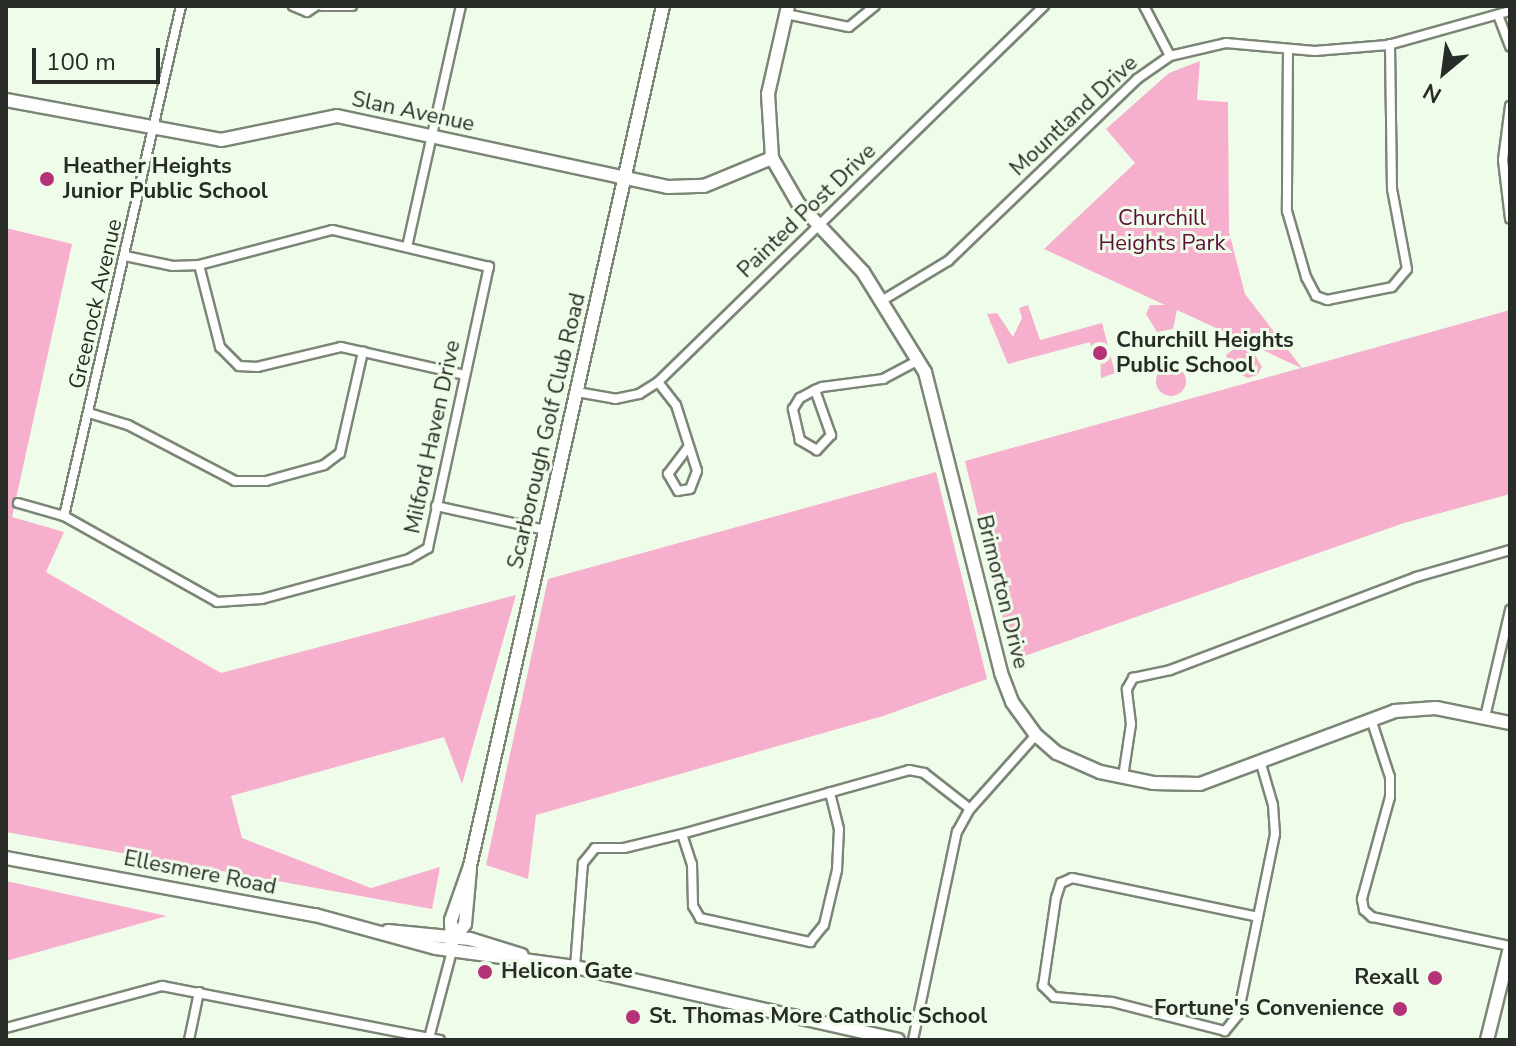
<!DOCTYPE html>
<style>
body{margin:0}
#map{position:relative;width:1516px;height:1046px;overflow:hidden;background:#effce9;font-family:"Nunito Sans",sans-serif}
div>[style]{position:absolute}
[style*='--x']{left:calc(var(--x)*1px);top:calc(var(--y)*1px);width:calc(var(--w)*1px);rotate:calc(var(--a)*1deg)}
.green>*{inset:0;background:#f6b0ce}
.round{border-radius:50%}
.roads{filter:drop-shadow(2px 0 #7b8676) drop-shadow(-2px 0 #7b8676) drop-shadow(0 2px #7b8676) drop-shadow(0 -2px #7b8676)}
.street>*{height:8px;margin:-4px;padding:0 4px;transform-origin:4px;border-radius:4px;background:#fff}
.secondary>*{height:12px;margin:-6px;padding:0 6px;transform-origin:6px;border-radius:6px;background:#fff}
.primary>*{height:12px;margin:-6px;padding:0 6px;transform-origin:6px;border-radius:6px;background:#fff}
.dots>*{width:22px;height:22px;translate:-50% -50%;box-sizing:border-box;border:4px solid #effce9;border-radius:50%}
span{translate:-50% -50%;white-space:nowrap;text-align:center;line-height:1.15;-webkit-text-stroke:6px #effce9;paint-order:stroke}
.street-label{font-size:22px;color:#282c26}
.poi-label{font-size:22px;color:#282c26;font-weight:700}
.left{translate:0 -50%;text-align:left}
.right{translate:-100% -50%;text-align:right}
.park-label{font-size:22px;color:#5c0e3a}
.frame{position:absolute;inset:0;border:8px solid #282c26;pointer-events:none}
.north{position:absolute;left:1404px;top:32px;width:80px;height:80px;-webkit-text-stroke:6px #effce9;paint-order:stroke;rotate:209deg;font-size:22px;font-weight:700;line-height:32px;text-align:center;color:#282c26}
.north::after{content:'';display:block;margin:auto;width:28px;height:36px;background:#282c26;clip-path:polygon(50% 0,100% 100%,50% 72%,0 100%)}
.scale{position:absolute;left:32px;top:48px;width:128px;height:36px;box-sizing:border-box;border:4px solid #282c26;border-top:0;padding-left:10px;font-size:24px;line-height:28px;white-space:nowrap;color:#282c26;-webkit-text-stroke:6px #effce9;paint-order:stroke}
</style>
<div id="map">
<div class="green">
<div style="clip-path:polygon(1200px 61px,1197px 100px,1228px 102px,1229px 232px,1245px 294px,1302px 368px,1510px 310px,1510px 494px,1404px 523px,1013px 660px,965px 461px,1301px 368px,1248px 343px,1262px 367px,1257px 375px,1248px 378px,1231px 370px,1226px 355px,1244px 341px,1177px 310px,1173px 329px,1157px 332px,1146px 314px,1150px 305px,1165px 305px,1044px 249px,1135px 163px,1106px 129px,1169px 73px)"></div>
<div style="clip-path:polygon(6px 228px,72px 244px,12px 517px,64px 532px,46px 572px,221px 673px,516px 595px,462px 784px,444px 737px,231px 796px,242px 838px,371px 888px,440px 867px,432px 909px,6px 832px)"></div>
<div style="clip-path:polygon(1028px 305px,1040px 340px,1102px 323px,1115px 373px,1101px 378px,1100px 352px,1093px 354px,1090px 342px,1008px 364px,987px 314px,997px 313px,1013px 337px,1022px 318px,1019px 308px)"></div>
<div class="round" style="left:1156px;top:366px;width:30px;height:30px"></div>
<div style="clip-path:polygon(936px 472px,987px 679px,883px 716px,536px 815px,528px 879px,486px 865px,548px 579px)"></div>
<div style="clip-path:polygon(6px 881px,167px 916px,6px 961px)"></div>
</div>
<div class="roads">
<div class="street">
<div style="--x:293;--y:6;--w:15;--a:23"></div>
<div style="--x:307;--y:12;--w:11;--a:-34"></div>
<div style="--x:322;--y:6;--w:30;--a:0"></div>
<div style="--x:1144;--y:6;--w:56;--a:62.5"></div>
<div style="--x:786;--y:14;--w:64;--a:11.7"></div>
<div style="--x:849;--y:27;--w:33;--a:-39"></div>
<div style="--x:1498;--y:15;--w:34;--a:69"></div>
<div style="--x:1288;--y:49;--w:162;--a:90.4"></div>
<div style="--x:1287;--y:211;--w:69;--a:73.9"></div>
<div style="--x:1306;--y:277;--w:21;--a:62"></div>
<div style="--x:1316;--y:296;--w:12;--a:20"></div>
<div style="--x:1327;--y:300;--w:66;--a:-11.3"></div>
<div style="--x:1392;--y:287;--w:23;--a:-50"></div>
<div style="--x:1407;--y:269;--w:81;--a:-100.6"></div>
<div style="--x:1392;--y:189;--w:145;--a:-90.8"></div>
<div style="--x:1510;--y:106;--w:54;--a:97.4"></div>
<div style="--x:1503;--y:160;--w:59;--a:83.2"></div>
<div style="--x:407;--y:247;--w:247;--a:-77.4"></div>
<div style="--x:199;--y:265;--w:85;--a:75.6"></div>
<div style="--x:220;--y:347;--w:27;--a:45"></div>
<div style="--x:239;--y:366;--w:18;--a:3"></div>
<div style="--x:257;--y:367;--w:86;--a:-13.4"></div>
<div style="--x:341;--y:347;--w:127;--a:12.7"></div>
<div style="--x:883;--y:300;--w:76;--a:-31"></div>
<div style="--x:948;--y:261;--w:262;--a:-43.9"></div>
<div style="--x:1137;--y:79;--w:40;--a:-34.9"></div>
<div style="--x:1170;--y:56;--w:57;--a:-13.1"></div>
<div style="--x:1226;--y:43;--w:89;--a:5.1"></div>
<div style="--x:1315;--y:51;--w:73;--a:-4.7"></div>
<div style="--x:1388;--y:45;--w:127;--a:-15.6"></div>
<div style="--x:658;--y:382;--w:29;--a:52"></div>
<div style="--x:676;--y:405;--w:69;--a:72.3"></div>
<div style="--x:697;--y:471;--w:19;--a:111"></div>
<div style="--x:690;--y:489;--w:12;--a:171"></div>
<div style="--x:678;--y:491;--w:20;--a:-120"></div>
<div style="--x:668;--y:474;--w:34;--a:-53"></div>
<div style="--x:815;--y:390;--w:48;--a:70.4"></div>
<div style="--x:831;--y:435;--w:21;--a:133"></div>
<div style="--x:817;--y:450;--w:20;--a:-150"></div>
<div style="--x:800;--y:440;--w:32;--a:-103"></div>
<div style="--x:793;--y:409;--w:13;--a:-58"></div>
<div style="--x:800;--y:398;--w:17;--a:-28"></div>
<div style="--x:815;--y:390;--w:8;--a:-23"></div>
<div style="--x:822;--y:387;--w:62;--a:-7.5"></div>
<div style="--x:883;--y:379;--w:38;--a:-28"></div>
<div style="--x:577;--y:392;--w:39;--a:10"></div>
<div style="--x:615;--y:399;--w:25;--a:-12"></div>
<div style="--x:639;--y:394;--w:22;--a:-32"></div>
<div style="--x:658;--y:382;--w:539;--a:-44.25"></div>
<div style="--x:89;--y:413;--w:41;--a:17.1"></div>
<div style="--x:128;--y:425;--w:121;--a:27.6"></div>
<div style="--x:235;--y:481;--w:31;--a:0"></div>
<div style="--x:266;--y:481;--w:60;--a:-15.4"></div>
<div style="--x:324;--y:465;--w:20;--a:-37"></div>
<div style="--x:340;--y:453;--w:104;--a:-77.2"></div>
<div style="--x:18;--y:503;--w:48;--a:15.8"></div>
<div style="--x:64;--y:516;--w:176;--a:29.3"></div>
<div style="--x:217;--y:602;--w:45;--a:-3.8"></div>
<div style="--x:262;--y:599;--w:152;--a:-15.2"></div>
<div style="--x:409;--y:559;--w:22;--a:-30"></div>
<div style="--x:428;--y:548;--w:288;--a:-77.8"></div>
<div style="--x:489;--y:267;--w:161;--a:-166.7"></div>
<div style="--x:332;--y:230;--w:138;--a:165.3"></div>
<div style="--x:199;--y:265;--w:26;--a:178"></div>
<div style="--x:173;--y:266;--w:49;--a:-168.2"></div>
<div style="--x:436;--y:506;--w:112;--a:12.4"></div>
<div style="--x:64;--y:516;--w:523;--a:-77.08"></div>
<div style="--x:1485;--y:717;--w:110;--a:-76.8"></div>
<div style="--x:1371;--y:719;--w:61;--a:71.9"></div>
<div style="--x:1390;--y:777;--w:20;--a:90"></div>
<div style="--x:1390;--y:797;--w:106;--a:105.4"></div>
<div style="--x:1362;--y:899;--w:11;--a:80"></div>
<div style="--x:1364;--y:910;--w:11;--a:41"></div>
<div style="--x:1372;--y:917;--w:141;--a:11.9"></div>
<div style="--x:1123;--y:777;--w:54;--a:-81.4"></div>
<div style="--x:1131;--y:724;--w:35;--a:-97"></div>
<div style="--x:1127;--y:689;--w:13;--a:-61"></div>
<div style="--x:1133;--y:678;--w:38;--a:-12"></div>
<div style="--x:1170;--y:670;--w:263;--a:-20.7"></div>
<div style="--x:1416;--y:577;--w:98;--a:-16"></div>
<div style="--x:682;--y:834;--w:32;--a:72"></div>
<div style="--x:692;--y:864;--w:42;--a:88.6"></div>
<div style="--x:693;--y:906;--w:14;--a:60"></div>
<div style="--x:700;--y:918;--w:113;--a:12.3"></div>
<div style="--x:810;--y:942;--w:22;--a:-51"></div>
<div style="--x:824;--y:925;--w:57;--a:-76.7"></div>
<div style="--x:837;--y:870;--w:41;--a:-87.2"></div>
<div style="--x:839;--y:829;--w:38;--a:-104"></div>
<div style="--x:1258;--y:917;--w:100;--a:101.5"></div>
<div style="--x:1238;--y:1015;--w:21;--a:129"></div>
<div style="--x:1225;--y:1031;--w:117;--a:-165.6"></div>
<div style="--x:1112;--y:1002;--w:58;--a:-175.1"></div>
<div style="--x:1054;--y:997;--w:16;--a:-135"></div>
<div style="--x:1043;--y:986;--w:89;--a:-81.6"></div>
<div style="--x:1056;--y:898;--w:16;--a:-72"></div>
<div style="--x:1061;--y:883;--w:12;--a:-24"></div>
<div style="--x:1072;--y:878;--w:190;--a:11.8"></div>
<div style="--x:1258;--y:917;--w:85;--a:-78.4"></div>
<div style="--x:1275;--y:834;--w:29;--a:-94"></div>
<div style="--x:1273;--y:805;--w:43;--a:-106.3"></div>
<div style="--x:575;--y:967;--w:104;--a:-85.6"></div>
<div style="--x:583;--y:863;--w:19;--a:-51"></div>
<div style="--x:595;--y:848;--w:29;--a:0"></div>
<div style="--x:624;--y:848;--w:60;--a:-13.6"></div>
<div style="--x:682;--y:834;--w:236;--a:-15.7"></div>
<div style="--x:909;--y:770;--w:15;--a:11"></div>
<div style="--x:924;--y:773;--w:58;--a:38"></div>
<div style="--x:6;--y:1028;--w:162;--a:-15.1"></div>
<div style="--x:162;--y:986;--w:283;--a:11"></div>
<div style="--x:429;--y:1038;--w:90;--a:-75.2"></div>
<div style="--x:189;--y:1040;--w:49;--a:-78.2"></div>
<div style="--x:913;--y:1040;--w:213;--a:-78.1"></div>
<div style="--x:957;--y:832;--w:26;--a:-61"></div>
<div style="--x:970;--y:809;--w:99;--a:-48.3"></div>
</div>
<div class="secondary">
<div style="--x:788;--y:6;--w:90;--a:102.8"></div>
<div style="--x:768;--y:94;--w:64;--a:86.4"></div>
<div style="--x:772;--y:158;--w:52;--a:60"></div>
<div style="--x:798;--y:203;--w:95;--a:46.7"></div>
<div style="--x:863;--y:272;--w:118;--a:58.2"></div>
<div style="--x:925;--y:372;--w:310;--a:75.8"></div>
<div style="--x:1001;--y:673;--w:31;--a:69"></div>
<div style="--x:1012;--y:702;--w:41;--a:54"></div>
<div style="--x:1036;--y:735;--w:28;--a:41"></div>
<div style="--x:1057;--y:753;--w:47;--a:23.8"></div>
<div style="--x:1100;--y:772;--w:54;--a:11.7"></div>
<div style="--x:1153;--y:783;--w:47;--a:1.2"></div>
<div style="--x:1200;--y:784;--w:208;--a:-20.5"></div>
<div style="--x:1395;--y:711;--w:41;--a:-4.2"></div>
<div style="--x:1436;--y:708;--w:76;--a:11.5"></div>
<div style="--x:6;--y:100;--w:219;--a:10.5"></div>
<div style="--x:221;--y:140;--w:118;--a:-11.7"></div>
<div style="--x:337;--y:116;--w:339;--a:12.1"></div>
<div style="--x:668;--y:187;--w:36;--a:-2"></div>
<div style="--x:704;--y:186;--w:74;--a:-22.4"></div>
<div style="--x:6;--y:858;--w:314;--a:10.5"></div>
<div style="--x:315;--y:915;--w:125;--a:15.3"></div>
<div style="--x:436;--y:948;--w:140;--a:7.8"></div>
<div style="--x:575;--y:967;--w:331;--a:12.7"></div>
<div style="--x:388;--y:931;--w:82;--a:5.6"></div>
<div style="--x:470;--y:939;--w:54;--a:17.1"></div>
<div style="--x:455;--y:937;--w:16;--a:-52"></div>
<div style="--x:465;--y:924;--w:55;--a:-84.8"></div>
<div style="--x:452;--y:951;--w:31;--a:-92"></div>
<div style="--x:451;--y:920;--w:57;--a:-70.6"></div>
<div style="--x:470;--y:866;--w:881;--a:-77.35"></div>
</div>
<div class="primary">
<div style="--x:1487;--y:1040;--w:95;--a:-76"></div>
</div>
</div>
<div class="dots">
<div style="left:47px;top:179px;background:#b53178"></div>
<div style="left:1100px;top:353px;background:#b53178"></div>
<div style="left:485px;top:972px;background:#b53178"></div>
<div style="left:1435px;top:978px;background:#b53178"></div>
<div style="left:1400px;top:1009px;background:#b53178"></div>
<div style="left:633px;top:1017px;background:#b53178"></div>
</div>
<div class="street-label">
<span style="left:413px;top:112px;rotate:12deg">Slan Avenue</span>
<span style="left:1074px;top:116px;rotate:-43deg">Mountland Drive</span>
<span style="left:807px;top:211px;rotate:-44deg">Painted Post Drive</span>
<span style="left:96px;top:304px;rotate:-77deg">Greenock Avenue</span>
<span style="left:547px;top:431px;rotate:-77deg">Scarborough Golf Club Road</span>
<span style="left:433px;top:437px;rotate:-78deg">Milford Haven Drive</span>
<span style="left:1002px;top:592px;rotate:76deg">Brimorton Drive</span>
<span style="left:200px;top:873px;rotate:11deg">Ellesmere Road</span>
</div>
<div class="poi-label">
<span class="left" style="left:63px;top:179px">Heather Heights<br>Junior Public School</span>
<span class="left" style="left:1116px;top:353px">Churchill Heights<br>Public School</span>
<span class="left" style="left:501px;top:972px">Helicon Gate</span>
<span class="right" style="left:1419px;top:978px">Rexall</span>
<span class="right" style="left:1384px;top:1009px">Fortune's Convenience</span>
<span class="left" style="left:649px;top:1017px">St. Thomas More Catholic School</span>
</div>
<div class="park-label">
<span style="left:1162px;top:231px">Churchill<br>Heights Park</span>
</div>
<div class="frame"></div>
<div class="north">N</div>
<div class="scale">100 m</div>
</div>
